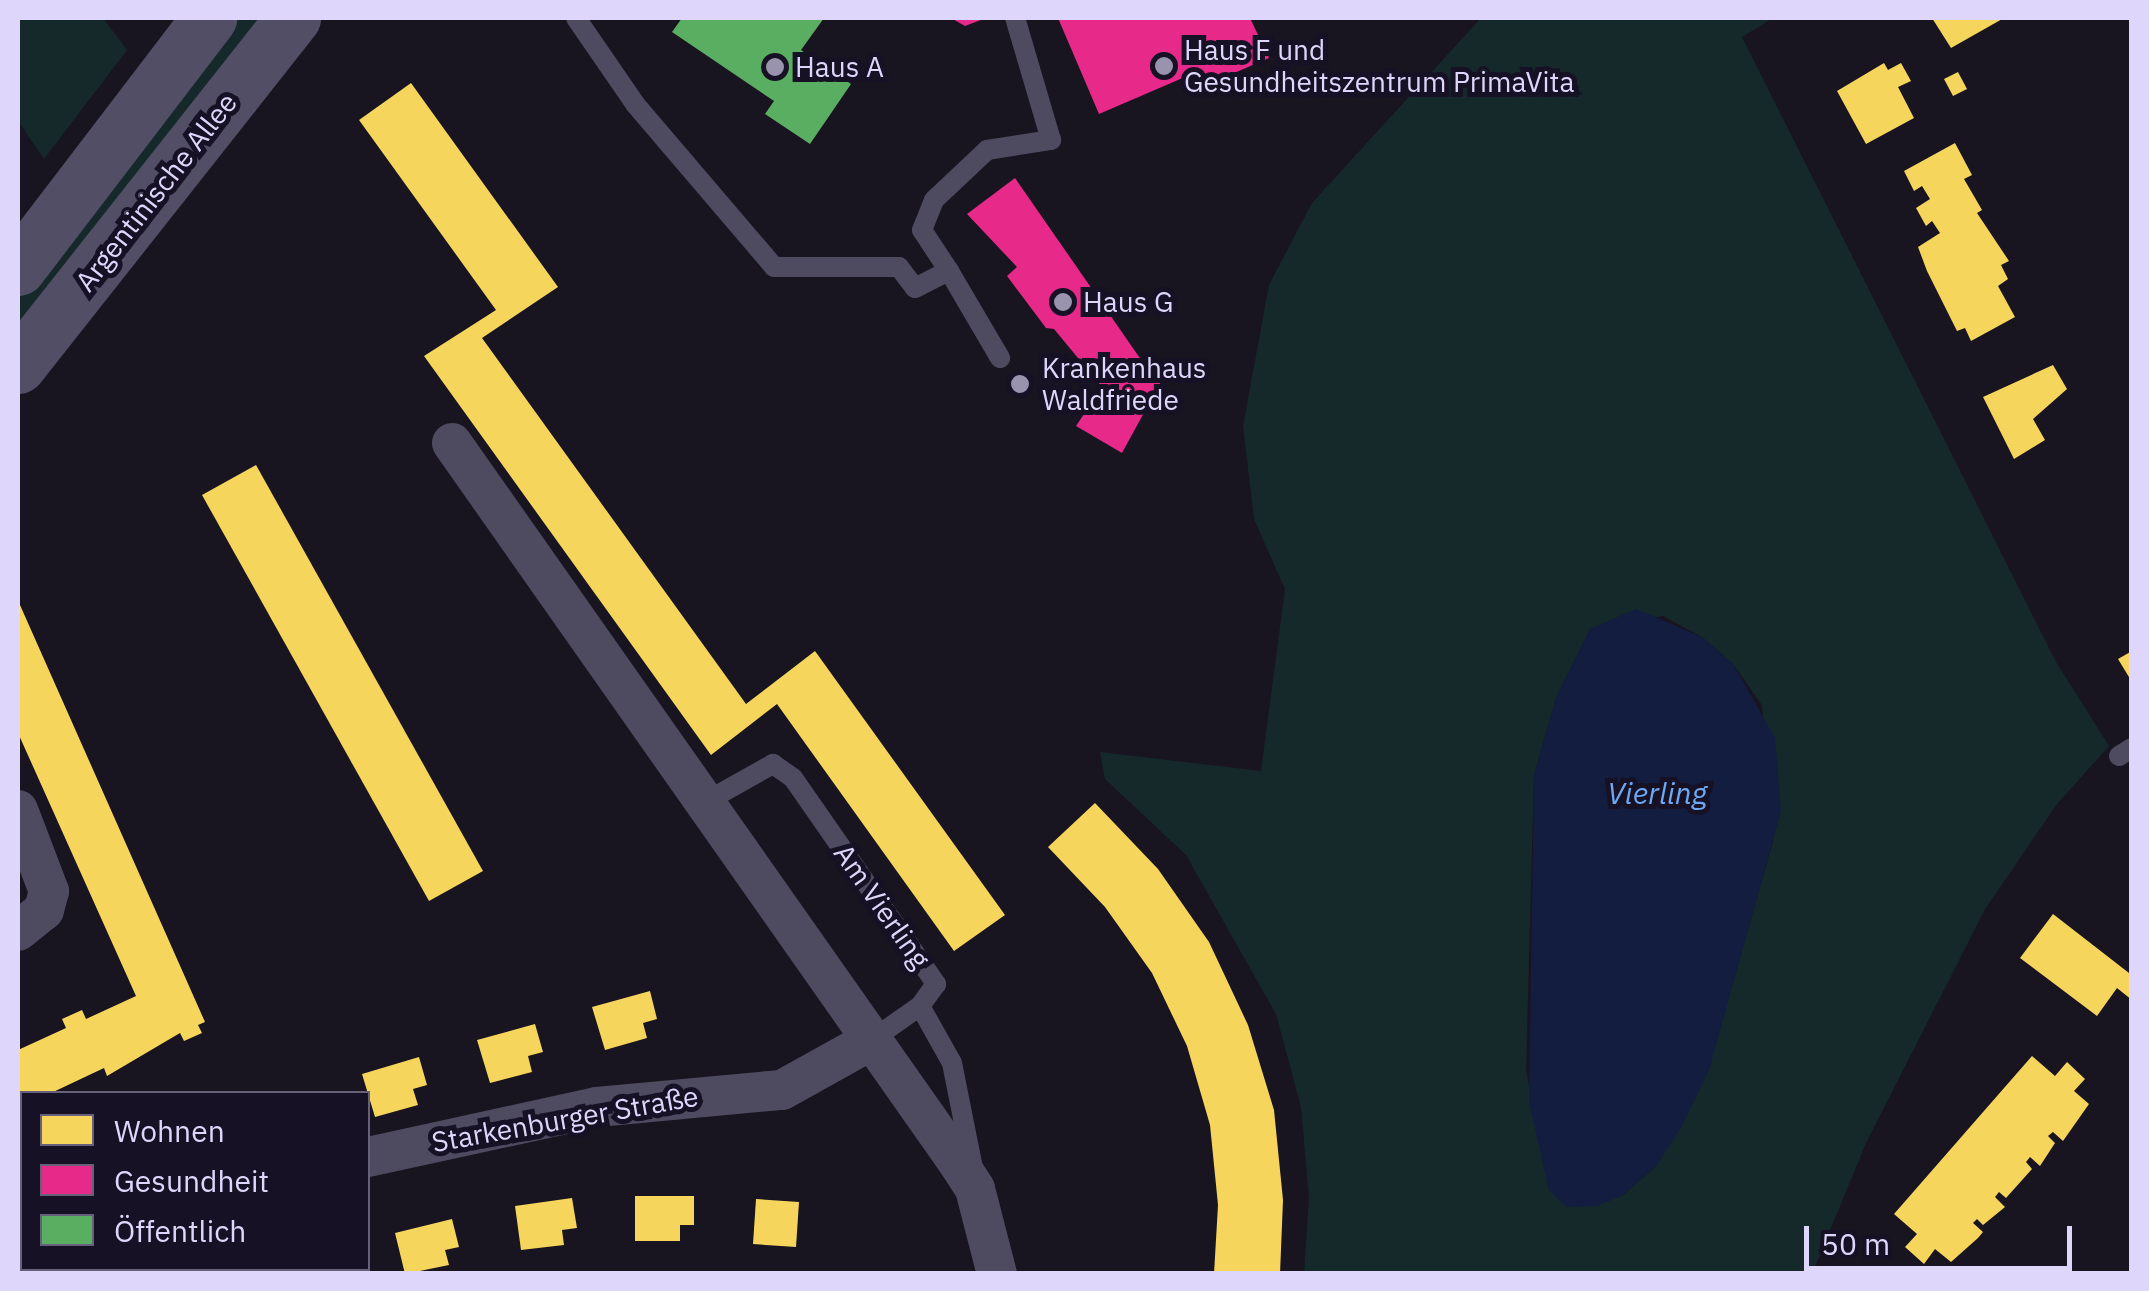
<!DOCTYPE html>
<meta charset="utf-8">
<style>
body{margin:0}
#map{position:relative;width:2149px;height:1291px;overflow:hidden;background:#181520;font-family:"IBM Plex Sans",sans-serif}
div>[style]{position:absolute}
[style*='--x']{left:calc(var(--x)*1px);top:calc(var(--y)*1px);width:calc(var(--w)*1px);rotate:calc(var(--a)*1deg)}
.green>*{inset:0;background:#15292b}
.water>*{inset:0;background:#121d40}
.homes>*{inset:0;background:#f6d55c}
.health>*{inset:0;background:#e7298a}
.public>*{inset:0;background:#5aae61}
.service>*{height:20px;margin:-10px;padding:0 10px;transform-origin:10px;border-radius:10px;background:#4e4b60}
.minor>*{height:40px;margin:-20px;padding:0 20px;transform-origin:20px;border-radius:20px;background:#4e4b60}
.secondary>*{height:55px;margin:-27.5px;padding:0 27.5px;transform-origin:27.5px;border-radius:27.5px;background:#524e66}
.dots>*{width:28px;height:28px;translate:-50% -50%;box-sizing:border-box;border:5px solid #161124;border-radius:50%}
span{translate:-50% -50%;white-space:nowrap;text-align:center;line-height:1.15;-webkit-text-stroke:10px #161124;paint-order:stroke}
.poi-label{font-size:28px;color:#dfd7fb}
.left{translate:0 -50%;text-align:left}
.street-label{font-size:28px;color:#dfd7fb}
.water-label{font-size:30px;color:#6ea8f2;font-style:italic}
.frame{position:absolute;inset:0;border:20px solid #dfd7fb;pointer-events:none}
.legend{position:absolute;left:20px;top:1091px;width:350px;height:180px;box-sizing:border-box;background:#161124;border:2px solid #66607a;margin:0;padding:12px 18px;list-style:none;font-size:30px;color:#dfd7fb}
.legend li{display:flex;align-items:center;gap:20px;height:50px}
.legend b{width:50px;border:2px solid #66607a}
.scale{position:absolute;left:1804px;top:1226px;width:268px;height:45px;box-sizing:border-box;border:5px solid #dfd7fb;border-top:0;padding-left:12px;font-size:30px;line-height:35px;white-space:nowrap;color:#dfd7fb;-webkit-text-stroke:8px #161124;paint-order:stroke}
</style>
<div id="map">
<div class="green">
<div style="clip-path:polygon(18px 18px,103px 18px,127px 50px,44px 159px,18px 121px)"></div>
<div style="clip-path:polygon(234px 18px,267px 18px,18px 337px,18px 300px)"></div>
<div style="clip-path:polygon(evenodd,1481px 18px,1773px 18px,1742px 37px,2056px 662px,2109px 746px,2057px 804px,1985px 909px,1866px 1143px,1812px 1274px,1304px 1273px,1309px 1198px,1301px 1107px,1276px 1014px,1186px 855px,1105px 779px,1100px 752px,1261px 771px,1285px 589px,1254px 519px,1243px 426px,1269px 285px,1312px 203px,1481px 18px,1663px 616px,1702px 637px,1733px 664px,1762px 705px,1773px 841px,1720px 1028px,1656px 1166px,1623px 1195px,1549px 1190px,1526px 1070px,1534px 775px,1556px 698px,1590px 629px,1663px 616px)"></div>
</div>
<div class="water">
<div style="clip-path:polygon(1636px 609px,1702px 637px,1733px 664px,1775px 738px,1781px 811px,1709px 1070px,1681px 1128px,1656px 1166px,1623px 1195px,1597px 1206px,1566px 1207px,1549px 1190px,1529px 1102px,1534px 775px,1556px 698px,1590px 629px)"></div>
</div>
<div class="homes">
<div style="clip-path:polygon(1932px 18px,2004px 18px,1951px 48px)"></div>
<div style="clip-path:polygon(1884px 63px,1888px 70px,1901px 63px,1911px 81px,1898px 87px,1914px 118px,1866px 144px,1837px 91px)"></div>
<div style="clip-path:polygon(1958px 72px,1967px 89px,1953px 96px,1944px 79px)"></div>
<div style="clip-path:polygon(411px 83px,558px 287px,482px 338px,746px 704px,815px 651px,1005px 915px,954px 951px,777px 704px,711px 755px,424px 356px,496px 310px,359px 120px)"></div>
<div style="clip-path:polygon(1955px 143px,1972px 175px,1964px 179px,1982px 210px,1977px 213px,2009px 261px,2001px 265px,2008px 279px,1998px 286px,2015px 317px,1971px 341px,1965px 328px,1957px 331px,1927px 271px,1918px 247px,1940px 233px,1932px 221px,1926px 226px,1916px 208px,1930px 199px,1922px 186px,1914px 191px,1904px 171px)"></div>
<div style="clip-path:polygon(2053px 365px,2067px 389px,2033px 419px,2045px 440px,2014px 459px,1983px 397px)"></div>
<div style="clip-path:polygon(256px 465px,483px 871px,429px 901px,202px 495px)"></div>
<div style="clip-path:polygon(20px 605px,205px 1022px,198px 1025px,202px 1033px,184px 1041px,180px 1033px,107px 1076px,104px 1068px,49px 1094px,22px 1094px,18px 1109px,18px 1050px,66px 1028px,62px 1019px,82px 1010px,86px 1019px,136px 996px,18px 733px)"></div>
<div style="clip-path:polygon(2132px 651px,2132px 682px,2118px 659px)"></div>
<div style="clip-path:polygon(1095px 803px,1158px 869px,1209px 942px,1248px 1025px,1274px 1110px,1283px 1200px,1280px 1274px,1214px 1274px,1218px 1205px,1210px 1125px,1187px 1046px,1152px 973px,1105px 907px,1048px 847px)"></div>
<div style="clip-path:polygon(2053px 914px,2129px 973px,2132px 1000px,2117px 988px,2097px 1016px,2020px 958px)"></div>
<div style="clip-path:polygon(650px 991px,657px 1019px,643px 1023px,647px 1038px,605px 1050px,592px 1007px)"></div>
<div style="clip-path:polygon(535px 1024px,543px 1052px,528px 1056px,532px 1072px,490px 1083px,477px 1040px)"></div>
<div style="clip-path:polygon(2032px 1056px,2055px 1076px,2067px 1062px,2085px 1079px,2074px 1091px,2089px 1104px,2063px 1141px,2053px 1132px,2048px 1136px,2055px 1143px,2040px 1166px,2030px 1157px,2026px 1162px,2032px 1169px,2006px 1198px,1999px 1192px,1995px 1197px,2005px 1207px,1983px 1225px,1977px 1219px,1973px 1223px,1983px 1232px,1978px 1238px,1951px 1262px,1935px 1249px,1924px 1264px,1905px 1247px,1917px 1234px,1894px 1214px)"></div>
<div style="clip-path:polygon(419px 1057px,427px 1085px,413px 1089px,418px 1105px,375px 1117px,362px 1074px)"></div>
<div style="clip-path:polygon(635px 1196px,694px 1196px,694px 1225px,680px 1225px,680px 1241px,635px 1241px)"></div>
<div style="clip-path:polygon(572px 1198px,577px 1228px,562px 1230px,564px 1245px,521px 1250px,515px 1206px)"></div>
<div style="clip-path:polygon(756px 1199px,799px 1202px,796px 1247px,753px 1244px)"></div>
<div style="clip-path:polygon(452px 1219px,459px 1247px,445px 1250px,449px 1265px,405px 1274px,395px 1233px)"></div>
<div style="clip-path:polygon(284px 1268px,344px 1268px,345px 1274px,285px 1274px)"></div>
</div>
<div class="health">
<div style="clip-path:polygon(951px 18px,986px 18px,965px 26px)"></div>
<div style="clip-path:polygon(1058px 18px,1250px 18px,1269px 58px,1197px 89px,1192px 74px,1099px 114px)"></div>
<div style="clip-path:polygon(1015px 178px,1144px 364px,1163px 378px,1122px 453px,1076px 426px,1102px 387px,1054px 329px,1046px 328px,1007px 276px,1017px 267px,967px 214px)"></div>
</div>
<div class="public">
<div style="clip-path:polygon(682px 18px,824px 18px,801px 50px,851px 84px,810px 144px,765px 114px,774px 101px,672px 32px)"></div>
</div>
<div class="service">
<div style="--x:576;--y:18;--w:104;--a:55.5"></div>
<div style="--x:635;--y:104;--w:214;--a:49.5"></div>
<div style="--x:774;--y:267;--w:125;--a:0"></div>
<div style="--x:899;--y:267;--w:26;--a:53"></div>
<div style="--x:915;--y:288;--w:38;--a:-27"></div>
<div style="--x:949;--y:271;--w:101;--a:59.6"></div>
<div style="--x:949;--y:271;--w:49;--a:-123.4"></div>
<div style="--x:922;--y:230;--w:32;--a:-68"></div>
<div style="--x:934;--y:200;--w:73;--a:-43.3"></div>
<div style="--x:987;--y:150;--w:65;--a:-8.9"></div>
<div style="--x:1051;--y:140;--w:127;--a:-106.4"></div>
<div style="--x:2119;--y:756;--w:15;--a:-32"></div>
<div style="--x:707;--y:801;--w:76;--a:-29.3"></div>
<div style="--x:773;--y:764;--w:24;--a:35"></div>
<div style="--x:793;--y:778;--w:251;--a:55.2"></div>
<div style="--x:936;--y:984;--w:27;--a:126"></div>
<div style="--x:920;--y:1006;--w:61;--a:145"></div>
<div style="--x:920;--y:1006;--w:65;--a:60.7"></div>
<div style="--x:952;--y:1063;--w:107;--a:78.7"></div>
</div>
<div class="minor">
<div style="--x:452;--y:443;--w:878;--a:54.88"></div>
<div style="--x:957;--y:1161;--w:33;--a:57"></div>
<div style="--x:975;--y:1189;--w:88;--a:75.5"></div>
<div style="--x:18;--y:810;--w:87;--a:69.1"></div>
<div style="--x:49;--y:891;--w:20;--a:105"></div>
<div style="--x:44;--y:910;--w:33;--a:141"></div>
<div style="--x:368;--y:1157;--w:234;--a:-12.3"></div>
<div style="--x:597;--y:1107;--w:186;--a:-5.3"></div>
<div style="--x:782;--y:1090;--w:101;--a:-29.1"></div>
<div style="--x:18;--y:1262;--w:4;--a:-27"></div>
<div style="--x:209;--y:1268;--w:6;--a:81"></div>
</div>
<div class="secondary">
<div style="--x:18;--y:268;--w:315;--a:-52.6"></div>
<div style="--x:18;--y:366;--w:444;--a:-51.7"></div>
</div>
<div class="dots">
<div style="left:1164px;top:66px;background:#9993ae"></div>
<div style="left:775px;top:67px;background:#9993ae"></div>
<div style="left:1063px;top:302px;background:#9993ae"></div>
<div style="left:1020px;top:384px;background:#9993ae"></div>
</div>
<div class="poi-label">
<span class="left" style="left:1184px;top:66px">Haus F und<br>Gesundheitszentrum PrimaVita</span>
<span class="left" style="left:795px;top:67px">Haus A</span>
<span class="left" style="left:1083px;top:302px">Haus G</span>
<span class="left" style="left:1042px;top:384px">Krankenhaus<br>Waldfriede</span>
</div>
<div class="street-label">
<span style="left:156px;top:192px;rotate:-52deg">Argentinische Allee</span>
<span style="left:882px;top:906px;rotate:55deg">Am Vierling</span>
<span style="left:565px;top:1119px;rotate:-10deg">Starkenburger Straße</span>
</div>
<div class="water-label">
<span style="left:1657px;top:793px">Vierling</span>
</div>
<div class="frame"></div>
<ul class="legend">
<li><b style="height:28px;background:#f6d55c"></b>Wohnen</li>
<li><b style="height:28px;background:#e7298a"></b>Gesundheit</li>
<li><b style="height:28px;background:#5aae61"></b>Öffentlich</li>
</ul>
<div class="scale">50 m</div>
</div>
